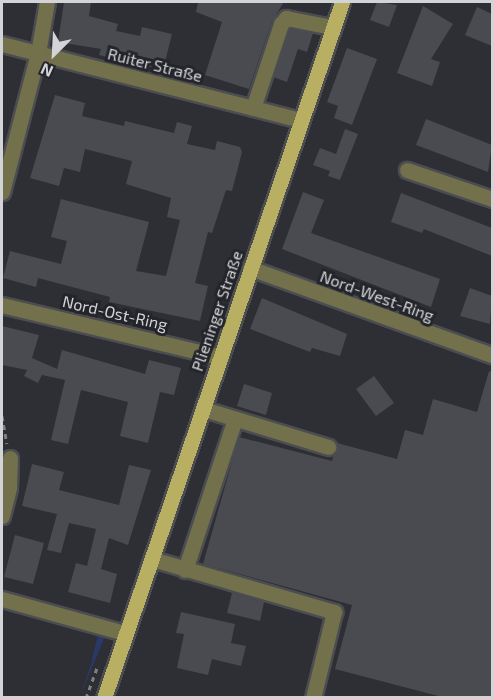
<!DOCTYPE html>
<meta charset="utf-8">
<style>
body{margin:0}
#map{position:relative;width:494px;height:699px;overflow:hidden;background:#2d2f34;font-family:"Exo 2",sans-serif}
div>[style]{position:absolute}
[style*='--x']{left:calc(var(--x)*1px);top:calc(var(--y)*1px);width:calc(var(--w)*1px);rotate:calc(var(--a)*1deg)}
.green>*{inset:0;background:#2a3964}
.building>*{inset:0;background:#494b50}
.path>*{height:3px;margin-top:-1.5px;transform-origin:0;background:repeating-linear-gradient(90deg,#7f8084 0 4.5px,transparent 0 9px)}
.roads{filter:drop-shadow(2px 0 #4b4d51) drop-shadow(-2px 0 #4b4d51) drop-shadow(0 2px #4b4d51) drop-shadow(0 -2px #4b4d51)}
.minor>*{height:15px;margin:-7.5px;padding:0 7.5px;transform-origin:7.5px;border-radius:7.5px;background:#73704c}
.major>*{height:15px;margin:-7.5px;padding:0 7.5px;transform-origin:7.5px;border-radius:7.5px;background:#b8af62}
span{translate:-50% -50%;white-space:nowrap;text-align:center;line-height:1.15;-webkit-text-stroke:6px #23252a;paint-order:stroke}
.street-label{font-size:16px;color:#d3d4d7}
.frame{position:absolute;inset:0;border:3px solid #d3d4d7;pointer-events:none}
.north{position:absolute;left:24px;top:24px;width:60px;height:60px;-webkit-text-stroke:4px #23252a;paint-order:stroke;rotate:204deg;font-size:16px;font-weight:700;line-height:24px;text-align:center;color:#d3d4d7}
.north::after{content:'';display:block;margin:auto;width:21px;height:27px;background:#d3d4d7;clip-path:polygon(50% 0,100% 100%,50% 72%,0 100%)}
</style>
<div id="map">
<div class="green">
<div style="clip-path:polygon(98px 634px,104px 639px,80px 697px,91px 664px)"></div>
</div>
<div class="building">
<div style="clip-path:polygon(64px 2px,91px 2px,89px 16px,118px 24px,116px 31px,140px 36px,142px 27px,172px 34px,163px 70px,99px 55px,101px 49px,58px 42px)"></div>
<div style="clip-path:polygon(198px 2px,284px 2px,272px 21px,249px 89px,205px 75px,222px 22px,196px 12px)"></div>
<div style="clip-path:polygon(377px 2px,397px 5px,389px 27px,370px 20px)"></div>
<div style="clip-path:polygon(423px 6px,453px 24px,431px 59px,440px 62px,432px 86px,397px 73px)"></div>
<div style="clip-path:polygon(477px 7px,492px 14px,492px 46px,465px 35px)"></div>
<div style="clip-path:polygon(290px 29px,313px 33px,307px 52px,298px 49px,287px 82px,273px 77px)"></div>
<div style="clip-path:polygon(347px 48px,377px 59px,352px 125px,334px 118px,338px 106px,327px 102px)"></div>
<div style="clip-path:polygon(55px 95px,85px 103px,82px 116px,124px 126px,125px 121px,174px 133px,177px 122px,192px 126px,187px 144px,215px 150px,217px 141px,240px 147px,242px 152px,232px 191px,226px 190px,212px 233px,208px 232px,195px 283px,208px 286px,200px 321px,109px 302px,110px 297px,38px 278px,36px 287px,3px 278px,10px 251px,61px 264px,67px 241px,51px 237px,61px 199px,149px 222px,136px 271px,166px 276px,180px 220px,167px 217px,171px 198px,126px 184px,132px 161px,85px 149px,80px 172px,64px 168px,59px 186px,30px 178px)"></div>
<div style="clip-path:polygon(426px 119px,492px 145px,488px 172px,416px 145px)"></div>
<div style="clip-path:polygon(345px 129px,358px 134px,340px 180px,328px 176px,330px 171px,313px 165px,320px 148px,336px 154px)"></div>
<div style="clip-path:polygon(303px 192px,324px 200px,311px 233px,440px 279px,431px 307px,282px 249px)"></div>
<div style="clip-path:polygon(401px 193px,492px 228px,492px 256px,424px 229px,422px 233px,391px 222px)"></div>
<div style="clip-path:polygon(470px 288px,492px 296px,490px 324px,460px 316px)"></div>
<div style="clip-path:polygon(262px 298px,347px 334px,340px 356px,312px 348px,310px 352px,250px 329px)"></div>
<div style="clip-path:polygon(2px 326px,39px 335px,32px 358px,57px 369px,62px 350px,145px 374px,149px 360px,181px 368px,174px 395px,160px 392px,148px 443px,120px 436px,128px 402px,81px 390px,68px 444px,51px 440px,65px 380px,42px 375px,38px 383px,24px 376px,27px 370px,2px 365px)"></div>
<div style="clip-path:polygon(489px 371px,492px 372px,492px 698px,446px 698px,335px 669px,352px 605px,203px 564px,239px 437px,332px 461px,337px 443px,397px 459px,405px 430px,423px 435px,433px 399px,477px 412px)"></div>
<div style="clip-path:polygon(374px 376px,394px 403px,376px 416px,356px 389px)"></div>
<div style="clip-path:polygon(244px 384px,272px 393px,266px 415px,237px 406px)"></div>
<div style="clip-path:polygon(32px 464px,64px 472px,59px 490px,119px 505px,129px 465px,151px 470px,128px 545px,109px 538px,101px 569px,117px 574px,110px 603px,68px 592px,76px 563px,87px 566px,96px 529px,69px 523px,61px 553px,47px 550px,57px 514px,22px 506px)"></div>
<div style="clip-path:polygon(15px 535px,44px 543px,33px 584px,4px 577px)"></div>
<div style="clip-path:polygon(232px 593px,264px 602px,260px 621px,227px 613px)"></div>
<div style="clip-path:polygon(181px 612px,235px 624px,231px 643px,246px 646px,241px 666px,212px 659px,208px 675px,177px 668px,184px 634px,176px 633px)"></div>
</div>
<div class="path">
<div style="--x:2;--y:416;--w:28;--a:80"></div>
<div style="--x:86;--y:698;--w:33;--a:-70"></div>
</div>
<div class="roads">
<div class="minor">
<div style="--x:2;--y:44;--w:309;--a:14.3"></div>
<div style="--x:253;--y:108;--w:89;--a:-71.6"></div>
<div style="--x:281;--y:24;--w:8;--a:-50"></div>
<div style="--x:286;--y:18;--w:47;--a:11.1"></div>
<div style="--x:407;--y:170;--w:90;--a:18.8"></div>
<div style="--x:2;--y:192;--w:144;--a:-75.5"></div>
<div style="--x:38;--y:53;--w:52;--a:-80"></div>
<div style="--x:250;--y:268;--w:257;--a:19.8"></div>
<div style="--x:2;--y:305;--w:225;--a:13.4"></div>
<div style="--x:204;--y:409;--w:130;--a:17"></div>
<div style="--x:2;--y:516;--w:30;--a:-76"></div>
<div style="--x:9;--y:487;--w:29;--a:-88"></div>
<div style="--x:152;--y:559;--w:190;--a:16.2"></div>
<div style="--x:334;--y:612;--w:89;--a:103.7"></div>
<div style="--x:185;--y:570;--w:159;--a:-71.7"></div>
<div style="--x:2;--y:599;--w:128;--a:15.5"></div>
</div>
<div class="major">
<div style="--x:104;--y:698;--w:736;--a:-71.12"></div>
</div>
</div>
<div class="street-label">
<span style="left:155px;top:65px;rotate:14deg">Ruiter Straße</span>
<span style="left:377px;top:296px;rotate:20deg">Nord-West-Ring</span>
<span style="left:217px;top:311px;rotate:-71deg">Plieninger Straße</span>
<span style="left:115px;top:313px;rotate:13deg">Nord-Ost-Ring</span>
</div>
<div class="frame"></div>
<div class="north">N</div>
</div>
